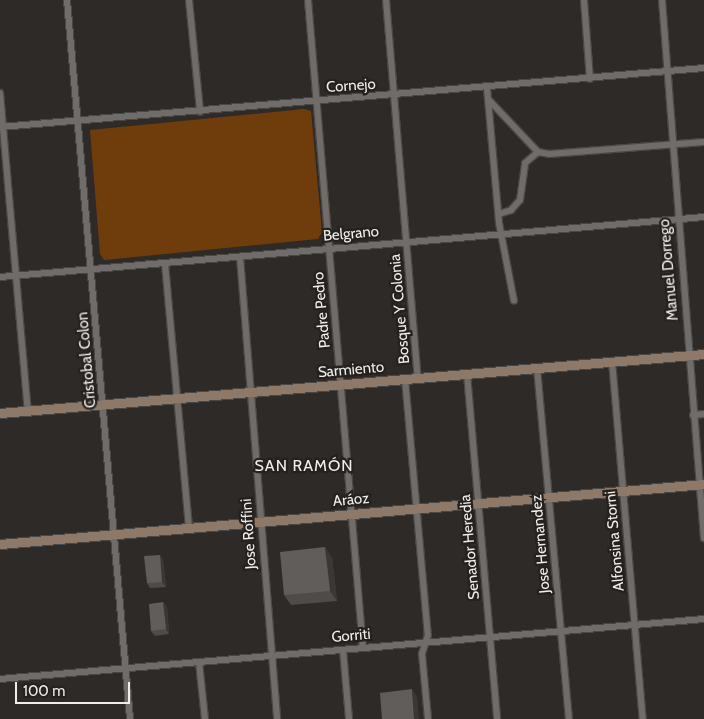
<!DOCTYPE html>
<meta charset="utf-8">
<style>
body{margin:0}
#map{position:relative;width:704px;height:719px;overflow:hidden;background:#2e2a28;font-family:Cabin,sans-serif}
div>[style]{position:absolute}
[style*='--x']{left:calc(var(--x)*1px);top:calc(var(--y)*1px);width:calc(var(--w)*1px);rotate:calc(var(--a)*1deg)}
.green>*{inset:0;background:#6f3d0b}
.roads{filter:drop-shadow(1px 0 #4a4846) drop-shadow(-1px 0 #4a4846) drop-shadow(0 1px #4a4846) drop-shadow(0 -1px #4a4846)}
.street>*{height:6px;margin:-3px;padding:0 3px;transform-origin:3px;border-radius:3px;background:#706c69}
.secondary>*{height:9px;margin:-4.5px;padding:0 4.5px;transform-origin:4.5px;border-radius:4.5px;background:#8e7867}
.wall>*{inset:0;background:#4f4b48}
.shaded-wall>*{inset:0;background:#3b3734}
.building>*{inset:0;background:#605d5a}
span{translate:-50% -50%;white-space:nowrap;text-align:center;line-height:1.15;-webkit-text-stroke:4.5px #24211e;paint-order:stroke}
.street-label{font-size:15px;color:#f0eeec}
.neighbourhood-label{font-size:16px;color:#f0eeec;letter-spacing:1px}
.scale{position:absolute;left:15px;top:682px;width:115px;height:22px;box-sizing:border-box;border:2px solid #f0eeec;border-top:0;padding-left:6px;font-size:15px;line-height:18px;white-space:nowrap;color:#f0eeec;-webkit-text-stroke:4px #24211e;paint-order:stroke}
</style>
<div id="map">
<div class="green">
<div style="clip-path:polygon(304px 109px,311px 111px,322px 232px,318px 239px,104px 260px,100px 254px,90px 130px)"></div>
</div>
<div class="roads">
<div class="street">
<div style="--x:67;--y:0;--w:722;--a:84.99"></div>
<div style="--x:189;--y:0;--w:112;--a:84.3"></div>
<div style="--x:308;--y:0;--w:650;--a:85.15"></div>
<div style="--x:386;--y:0;--w:379;--a:85.2"></div>
<div style="--x:584;--y:0;--w:79;--a:85.7"></div>
<div style="--x:662;--y:0;--w:540;--a:85.54"></div>
<div style="--x:487;--y:88;--w:136;--a:84.9"></div>
<div style="--x:499;--y:223;--w:79;--a:79.1"></div>
<div style="--x:0;--y:93;--w:319;--a:85"></div>
<div style="--x:488;--y:99;--w:73;--a:46.7"></div>
<div style="--x:538;--y:152;--w:11;--a:10"></div>
<div style="--x:549;--y:154;--w:155;--a:-4.4"></div>
<div style="--x:0;--y:127;--w:706;--a:-4.79"></div>
<div style="--x:499;--y:214;--w:13;--a:-18"></div>
<div style="--x:511;--y:210;--w:13;--a:-48"></div>
<div style="--x:520;--y:200;--w:37;--a:-82"></div>
<div style="--x:525;--y:163;--w:17;--a:-40"></div>
<div style="--x:240;--y:257;--w:463;--a:85.4"></div>
<div style="--x:165;--y:264;--w:264;--a:84.8"></div>
<div style="--x:0;--y:277;--w:707;--a:-4.87"></div>
<div style="--x:612;--y:361;--w:359;--a:85.1"></div>
<div style="--x:537;--y:368;--w:352;--a:84.8"></div>
<div style="--x:467;--y:374;--w:346;--a:85"></div>
<div style="--x:405;--y:379;--w:257;--a:84.9"></div>
<div style="--x:428;--y:635;--w:20;--a:108"></div>
<div style="--x:422;--y:654;--w:65;--a:84.7"></div>
<div style="--x:693;--y:415;--w:11;--a:-5"></div>
<div style="--x:343;--y:650;--w:69;--a:85"></div>
<div style="--x:199;--y:662;--w:57;--a:84"></div>
<div style="--x:0;--y:679;--w:707;--a:-4.87"></div>
</div>
<div class="secondary">
<div style="--x:0;--y:413;--w:706;--a:-4.79"></div>
<div style="--x:0;--y:544;--w:707;--a:-4.87"></div>
</div>
</div>
<div class="wall">
<div style="clip-path:polygon(160px 555px,163px 560px,166px 587px,150px 588px,147px 583px)"></div>
<div style="clip-path:polygon(332px 557px,337px 601px,291px 605px,284px 595px)"></div>
<div style="clip-path:polygon(163px 602px,167px 607px,169px 634px,155px 636px,151px 631px)"></div>
</div>
<div class="shaded-wall">
<div style="clip-path:polygon(325px 547px,332px 557px,337px 601px,330px 591px)"></div>
<div style="clip-path:polygon(160px 555px,163px 560px,166px 587px,162px 582px)"></div>
<div style="clip-path:polygon(163px 602px,167px 607px,169px 634px,166px 629px)"></div>
<div style="clip-path:polygon(412px 689px,417px 696px,419px 719px,414px 719px)"></div>
</div>
<div class="building">
<div style="clip-path:polygon(325px 547px,330px 591px,284px 595px,280px 552px)"></div>
<div style="clip-path:polygon(160px 555px,162px 582px,147px 583px,144px 556px)"></div>
<div style="clip-path:polygon(163px 602px,166px 629px,151px 631px,149px 604px)"></div>
<div style="clip-path:polygon(412px 689px,414px 719px,382px 719px,380px 693px)"></div>
</div>
<div class="street-label">
<span style="left:351px;top:86px;rotate:-4deg">Cornejo</span>
<span style="left:351px;top:234px;rotate:-5deg">Belgrano</span>
<span style="left:669px;top:270px;rotate:-95deg">Manuel Dorrego</span>
<span style="left:400px;top:309px;rotate:-95deg">Bosque Y Colonia</span>
<span style="left:322px;top:310px;rotate:-95deg">Padre Pedro</span>
<span style="left:87px;top:360px;rotate:-95deg">Cristobal Colon</span>
<span style="left:351px;top:370px;rotate:-5deg">Sarmiento</span>
<span style="left:351px;top:500px;rotate:-5deg">Aráoz</span>
<span style="left:249px;top:534px;rotate:-94deg">Jose Roffini</span>
<span style="left:615px;top:541px;rotate:-95deg">Alfonsina Storni</span>
<span style="left:541px;top:544px;rotate:-95deg">Jose Hernandez</span>
<span style="left:470px;top:547px;rotate:-95deg">Senador Heredia</span>
<span style="left:351px;top:636px;rotate:-5deg">Gorriti</span>
</div>
<div class="neighbourhood-label">
<span style="left:304px;top:466px">SAN RAMÓN</span>
</div>
<div class="scale">100 m</div>
</div>
